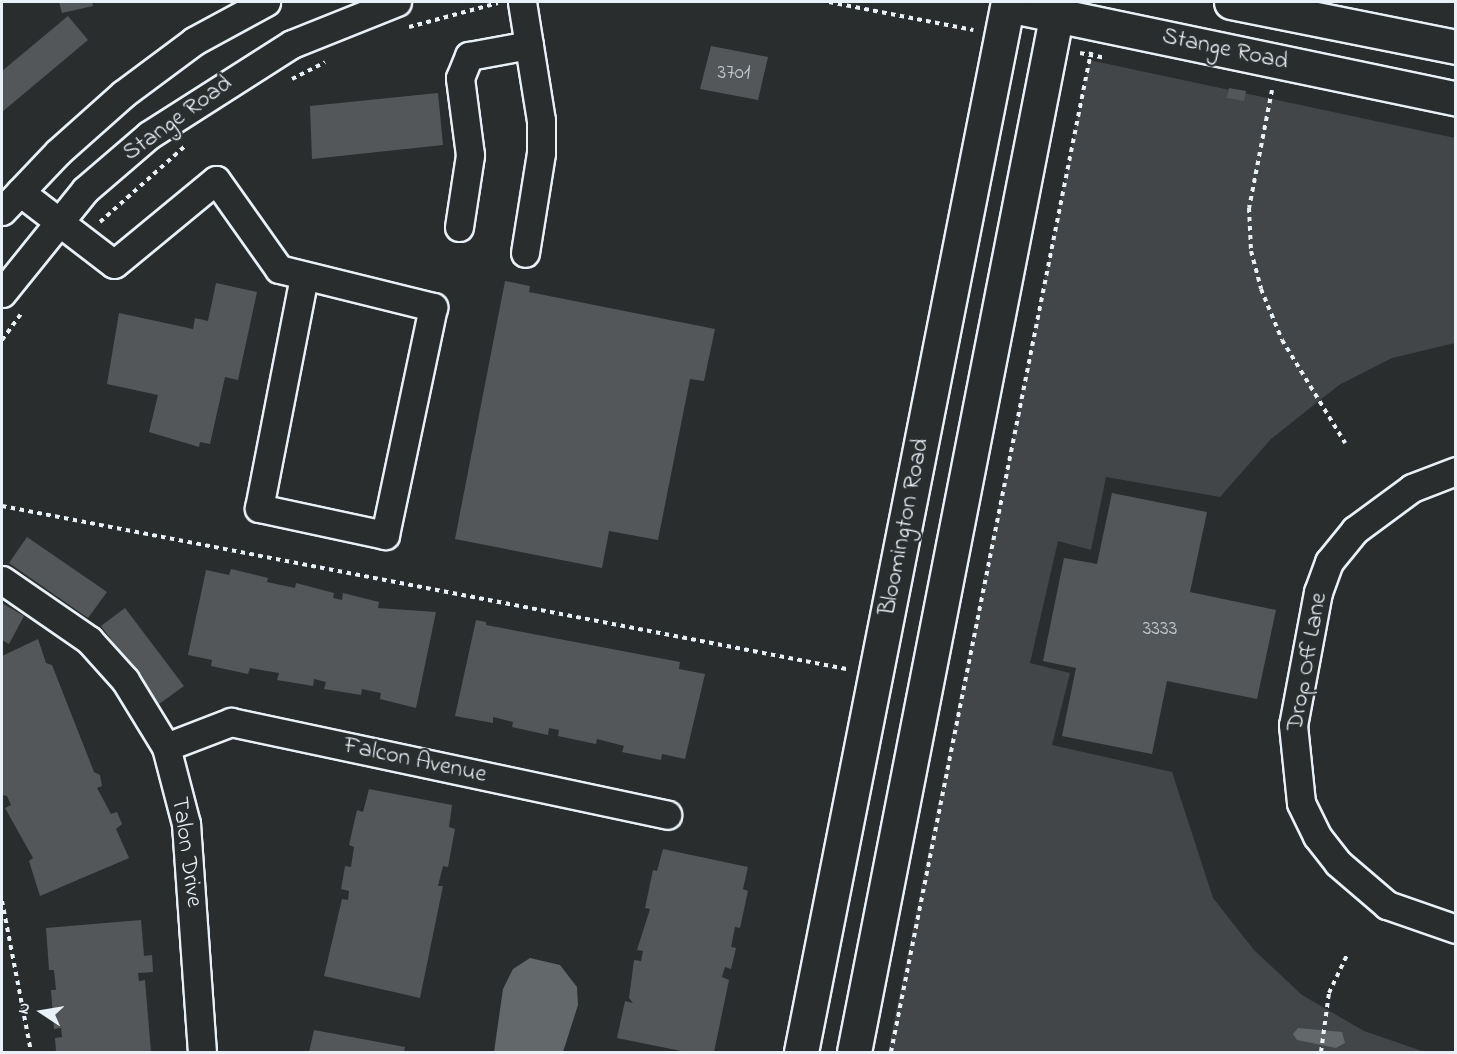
<!DOCTYPE html>
<style>
body{margin:0}
#map{position:relative;width:1457px;height:1054px;overflow:hidden;background:#2a2d2e;font-family:"Indie Flower",sans-serif}
div>[style]{position:absolute}
[style*='--x']{left:calc(var(--x)*1px);top:calc(var(--y)*1px);width:calc(var(--w)*1px);rotate:calc(var(--a)*1deg)}
.green>*{inset:0;background:#424648}
.water>*{inset:0;background:#63686b}
.building>*{inset:0;background:#535759}
.path>*{height:4px;margin-top:-2px;transform-origin:0;background:repeating-linear-gradient(90deg,#e8f1f8 0 4.5px,transparent 0 9px)}
.roads{filter:drop-shadow(2px 0 #e8f1f8) drop-shadow(-2px 0 #e8f1f8) drop-shadow(0 2px #e8f1f8) drop-shadow(0 -2px #e8f1f8)}
.minor>*{height:27px;margin:-13.5px;padding:0 13.5px;transform-origin:13.5px;border-radius:13.5px;background:#2a2d2e}
.major>*{height:33px;margin:-16.5px;padding:0 16.5px;transform-origin:16.5px;border-radius:16.5px;background:#2a2d2e}
span{translate:-50% -50%;white-space:nowrap;text-align:center;line-height:1.15;-webkit-text-stroke:4.5px #2a2d2e;paint-order:stroke}
.number-label{font-size:21px;color:#c3cad0}
.number-label span{-webkit-text-stroke-width:0}
.street-label{font-size:24px;color:#e8f1f8}
.frame{position:absolute;inset:0;border:3px solid #e8f1f8;pointer-events:none}
.north{position:absolute;left:12px;top:982px;width:60px;height:60px;-webkit-text-stroke:4px #2a2d2e;paint-order:stroke;rotate:282deg;font-size:16px;font-weight:700;line-height:24px;text-align:center;color:#e8f1f8}
.north::after{content:'';display:block;margin:auto;width:21px;height:27px;background:#e8f1f8;clip-path:polygon(50% 0,100% 100%,50% 72%,0 100%)}
</style>
<div id="map">
<div class="green">
<div style="clip-path:polygon(1089px 60px,1455px 138px,1455px 343px,1392px 358px,1339px 385px,1271px 439px,1220px 497px,1106px 477px,1091px 550px,1058px 541px,1030px 663px,1070px 673px,1052px 745px,1172px 772px,1213px 898px,1254px 950px,1302px 995px,1364px 1031px,1425px 1052px,888px 1052px)"></div>
</div>
<div class="water">
<div style="clip-path:polygon(530px 958px,560px 965px,577px 987px,578px 1005px,563px 1052px,494px 1052px,503px 989px,513px 969px)"></div>
<div style="clip-path:polygon(1298px 1028px,1342px 1032px,1345px 1043px,1336px 1048px,1297px 1040px,1293px 1034px)"></div>
</div>
<div class="building">
<div style="clip-path:polygon(59px 2px,92px 2px,93px 6px,62px 13px)"></div>
<div style="clip-path:polygon(68px 16px,88px 40px,2px 112px,2px 71px)"></div>
<div style="clip-path:polygon(711px 46px,768px 57px,758px 100px,700px 89px)"></div>
<div style="clip-path:polygon(1229px 88px,1246px 91px,1244px 101px,1227px 98px)"></div>
<div style="clip-path:polygon(438px 93px,443px 145px,312px 159px,310px 106px)"></div>
<div style="clip-path:polygon(505px 281px,530px 286px,529px 292px,715px 329px,704px 381px,690px 379px,658px 540px,609px 531px,602px 568px,455px 539px)"></div>
<div style="clip-path:polygon(216px 283px,257px 292px,238px 380px,225px 377px,210px 444px,200px 442px,199px 447px,149px 432px,158px 395px,107px 384px,119px 313px,193px 329px,195px 318px,208px 321px)"></div>
<div style="clip-path:polygon(1112px 493px,1207px 512px,1190px 592px,1276px 610px,1257px 699px,1167px 681px,1152px 754px,1062px 736px,1076px 668px,1043px 661px,1064px 558px,1097px 564px)"></div>
<div style="clip-path:polygon(27px 537px,107px 592px,88px 618px,9px 563px)"></div>
<div style="clip-path:polygon(231px 569px,268px 578px,267px 582px,295px 588px,296px 583px,334px 593px,333px 598px,342px 600px,343px 593px,379px 602px,378px 608px,436px 612px,416px 708px,380px 699px,381px 693px,362px 689px,361px 695px,324px 689px,326px 682px,314px 679px,313px 686px,277px 680px,279px 673px,250px 668px,248px 674px,211px 666px,212px 660px,188px 655px,206px 570px,229px 575px)"></div>
<div style="clip-path:polygon(2px 603px,24px 616px,9px 644px,2px 640px)"></div>
<div style="clip-path:polygon(125px 608px,184px 686px,159px 704px,101px 626px)"></div>
<div style="clip-path:polygon(476px 620px,486px 622px,486px 625px,680px 662px,679px 669px,705px 674px,685px 759px,662px 754px,661px 760px,622px 752px,624px 746px,597px 739px,596px 744px,558px 736px,559px 730px,549px 728px,548px 735px,512px 727px,513px 722px,493px 717px,493px 723px,455px 716px)"></div>
<div style="clip-path:polygon(38px 639px,46px 663px,52px 665px,94px 772px,100px 775px,102px 786px,97px 788px,111px 814px,117px 812px,122px 824px,116px 829px,129px 858px,40px 896px,29px 861px,33px 858px,5px 808px,11px 805px,7px 796px,2px 795px,2px 656px)"></div>
<div style="clip-path:polygon(369px 789px,452px 805px,449px 827px,455px 829px,448px 867px,443px 866px,438px 886px,443px 886px,420px 998px,324px 976px,342px 899px,348px 900px,349px 891px,341px 889px,345px 866px,351px 867px,354px 847px,349px 845px,357px 810px,363px 812px)"></div>
<div style="clip-path:polygon(663px 849px,748px 867px,743px 889px,748px 891px,740px 928px,735px 927px,731px 947px,736px 948px,731px 969px,725px 967px,722px 977px,729px 980px,714px 1052px,686px 1052px,617px 1038px,625px 1001px,633px 1003px,629px 998px,634px 960px,641px 961px,643px 951px,637px 950px,650px 909px,645px 908px,653px 870px,657px 871px)"></div>
<div style="clip-path:polygon(141px 920px,144px 956px,152px 955px,153px 972px,138px 973px,139px 981px,145px 980px,151px 1052px,56px 1052px,55px 1038px,62px 1037px,61px 1028px,54px 1029px,51px 990px,56px 990px,54px 970px,49px 970px,46px 928px)"></div>
<div style="clip-path:polygon(314px 1030px,405px 1047px,404px 1052px,309px 1052px)"></div>
</div>
<div class="path">
<div style="--x:829;--y:2;--w:147;--a:11"></div>
<div style="--x:409;--y:27;--w:92;--a:-15.1"></div>
<div style="--x:1080;--y:53;--w:25;--a:11"></div>
<div style="--x:292;--y:79;--w:37;--a:-27"></div>
<div style="--x:1272;--y:90;--w:120;--a:101"></div>
<div style="--x:1249;--y:208;--w:43;--a:87.3"></div>
<div style="--x:1251;--y:251;--w:39;--a:75"></div>
<div style="--x:1261;--y:289;--w:55;--a:67.6"></div>
<div style="--x:1282;--y:340;--w:121;--a:58.5"></div>
<div style="--x:100;--y:222;--w:113;--a:-41.8"></div>
<div style="--x:2;--y:340;--w:32;--a:-54"></div>
<div style="--x:2;--y:506;--w:860;--a:10.93"></div>
<div style="--x:2;--y:901;--w:154;--a:79.1"></div>
<div style="--x:891;--y:1052;--w:1020;--a:-78.69"></div>
<div style="--x:1321;--y:1052;--w:60;--a:-82.3"></div>
<div style="--x:1329;--y:993;--w:42;--a:-64.7"></div>
</div>
<div class="roads">
<div class="minor">
<div style="--x:522;--y:2;--w:120;--a:80.9"></div>
<div style="--x:541;--y:120;--w:33;--a:90"></div>
<div style="--x:541;--y:153;--w:101;--a:99.1"></div>
<div style="--x:20;--y:192;--w:118;--a:37.5"></div>
<div style="--x:114;--y:264;--w:132;--a:-39.5"></div>
<div style="--x:216;--y:180;--w:109;--a:54.7"></div>
<div style="--x:279;--y:269;--w:159;--a:13.9"></div>
<div style="--x:433;--y:307;--w:233;--a:101.9"></div>
<div style="--x:385;--y:535;--w:129;--a:-167.9"></div>
<div style="--x:259;--y:508;--w:235;--a:-79"></div>
<div style="--x:2;--y:211;--w:81;--a:-46.5"></div>
<div style="--x:58;--y:152;--w:87;--a:-41.7"></div>
<div style="--x:123;--y:94;--w:89;--a:-36.7"></div>
<div style="--x:194;--y:41;--w:82;--a:-28.4"></div>
<div style="--x:459;--y:227;--w:73;--a:-81.3"></div>
<div style="--x:470;--y:155;--w:78;--a:-97.4"></div>
<div style="--x:460;--y:78;--w:24;--a:-68"></div>
<div style="--x:469;--y:56;--w:61;--a:-10.4"></div>
<div style="--x:2;--y:293;--w:132;--a:-51.1"></div>
<div style="--x:85;--y:190;--w:84;--a:-40.7"></div>
<div style="--x:149;--y:135;--w:169;--a:-32.5"></div>
<div style="--x:292;--y:44;--w:113;--a:-21.8"></div>
<div style="--x:1456;--y:471;--w:47;--a:158.9"></div>
<div style="--x:1412;--y:488;--w:71;--a:143.6"></div>
<div style="--x:1355;--y:530;--w:41;--a:129.1"></div>
<div style="--x:1329;--y:562;--w:32;--a:110"></div>
<div style="--x:1318;--y:592;--w:135;--a:100.6"></div>
<div style="--x:1293;--y:725;--w:78;--a:84.1"></div>
<div style="--x:1301;--y:803;--w:37;--a:64"></div>
<div style="--x:1317;--y:836;--w:34;--a:52"></div>
<div style="--x:1338;--y:863;--w:65;--a:40.6"></div>
<div style="--x:1387;--y:905;--w:73;--a:19.2"></div>
<div style="--x:2;--y:580;--w:106;--a:34.6"></div>
<div style="--x:89;--y:640;--w:54;--a:48"></div>
<div style="--x:125;--y:680;--w:79;--a:58.5"></div>
<div style="--x:166;--y:747;--w:80;--a:75.4"></div>
<div style="--x:186;--y:824;--w:229;--a:86"></div>
<div style="--x:166;--y:747;--w:70;--a:-21"></div>
<div style="--x:231;--y:722;--w:446;--a:12"></div>
</div>
<div class="major">
<div style="--x:1231;--y:2;--w:229;--a:11.3"></div>
<div style="--x:1008;--y:5;--w:458;--a:11.8"></div>
<div style="--x:801;--y:1052;--w:1070;--a:-78.85"></div>
<div style="--x:854;--y:1052;--w:1070;--a:-78.95"></div>
</div>
</div>
<div class="number-label">
<span style="left:734px;top:73px">3701</span>
<span style="left:1160px;top:629px">3333</span>
</div>
<div class="street-label">
<span style="left:1225px;top:50px;rotate:12deg">Stange Road</span>
<span style="left:178px;top:119px;rotate:-36deg">Stange Road</span>
<span style="left:905px;top:527px;rotate:-79deg">Bloomington Road</span>
<span style="left:1308px;top:662px;rotate:-80deg">Drop Off Lane</span>
<span style="left:415px;top:761px;rotate:12deg">Falcon Avenue</span>
<span style="left:186px;top:852px;rotate:82deg">Talon Drive</span>
</div>
<div class="frame"></div>
<div class="north">N</div>
</div>
